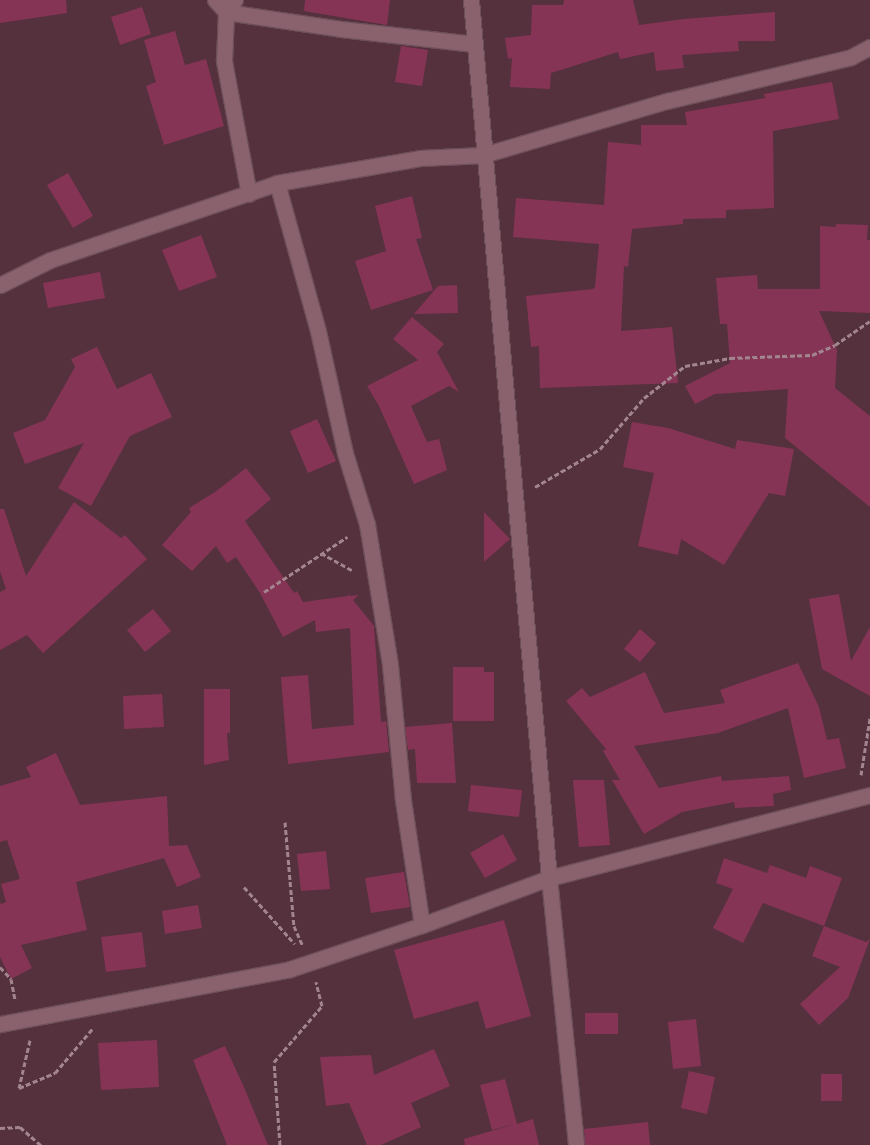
<!DOCTYPE html>
<style>
body{margin:0}
#map{position:relative;width:870px;height:1145px;overflow:hidden;background:#54313d;font-family:Bitter,serif}
div>[style]{position:absolute}
[style*='--x']{left:calc(var(--x)*1px);top:calc(var(--y)*1px);width:calc(var(--w)*1px);rotate:calc(var(--a)*1deg)}
.building>*{inset:0;background:#863455}
.path>*{height:3px;margin-top:-1.5px;transform-origin:0;background:repeating-linear-gradient(90deg,#a2858e 0 5px,transparent 0 7.5px)}
.roads{filter:drop-shadow(1px 0 #6d4f5a) drop-shadow(-1px 0 #6d4f5a) drop-shadow(0 1px #6d4f5a) drop-shadow(0 -1px #6d4f5a)}
.street>*{height:15px;margin:-7.5px;padding:0 7.5px;transform-origin:7.5px;border-radius:7.5px;background:#89626e}
span{translate:-50% -50%;white-space:nowrap;text-align:center;line-height:1.15;-webkit-text-stroke:4.5px #54313d;paint-order:stroke}
</style>
<div id="map">
<div class="building">
<div style="clip-path:polygon(0 0,66px 0,67px 13px,0 23px)"></div>
<div style="clip-path:polygon(305px 0,390px 0,387px 25px,304px 11px)"></div>
<div style="clip-path:polygon(564px 0,633px 0,639px 25px,684px 19px,775px 12px,775px 41px,738px 41px,739px 51px,682px 55px,684px 68px,656px 71px,654px 52px,620px 59px,618px 52px,551px 73px,550px 89px,510px 87px,512px 58px,508px 59px,505px 38px,531px 35px,532px 5px,563px 5px)"></div>
<div style="clip-path:polygon(142px 7px,151px 34px,120px 45px,111px 17px)"></div>
<div style="clip-path:polygon(175px 31px,185px 65px,206px 59px,224px 126px,164px 145px,146px 86px,156px 82px,144px 40px)"></div>
<div style="clip-path:polygon(401px 46px,428px 50px,422px 86px,395px 82px)"></div>
<div style="clip-path:polygon(832px 82px,839px 119px,773px 131px,774px 208px,726px 210px,726px 218px,683px 219px,683px 224px,632px 229px,628px 267px,624px 266px,621px 331px,672px 327px,678px 383px,540px 388px,539px 346px,531px 347px,526px 296px,593px 289px,595px 287px,599px 244px,513px 237px,516px 198px,604px 205px,608px 142px,641px 145px,641px 125px,687px 125px,685px 112px,765px 98px,764px 94px)"></div>
<div style="clip-path:polygon(68px 173px,93px 216px,73px 228px,47px 185px)"></div>
<div style="clip-path:polygon(412px 196px,422px 238px,416px 239px,433px 290px,371px 310px,355px 261px,386px 251px,375px 206px)"></div>
<div style="clip-path:polygon(836px 224px,868px 225px,867px 240px,870px 240px,870px 313px,819px 311px,837px 350px,835px 388px,870px 416px,870px 507px,785px 438px,788px 389px,715px 394px,695px 404px,685px 386px,730px 363px,727px 324px,720px 324px,716px 278px,757px 275px,758px 289px,820px 289px,820px 226px,836px 227px)"></div>
<div style="clip-path:polygon(201px 235px,217px 277px,179px 291px,162px 250px)"></div>
<div style="clip-path:polygon(100px 272px,105px 298px,48px 308px,43px 283px)"></div>
<div style="clip-path:polygon(457px 285px,458px 313px,414px 314px,438px 286px)"></div>
<div style="clip-path:polygon(412px 317px,444px 344px,437px 352px,459px 392px,449px 386px,411px 406px,427px 442px,439px 439px,447px 470px,414px 484px,379px 406px,367px 386px,418px 360px,393px 339px)"></div>
<div style="clip-path:polygon(97px 347px,117px 389px,151px 373px,172px 417px,130px 436px,91px 506px,58px 488px,84px 443px,25px 464px,13px 433px,45px 420px,75px 367px,71px 359px)"></div>
<div style="clip-path:polygon(317px 419px,336px 461px,308px 473px,290px 431px)"></div>
<div style="clip-path:polygon(632px 422px,668px 428px,735px 449px,737px 440px,794px 449px,785px 496px,769px 493px,724px 565px,681px 539px,678px 555px,638px 546px,654px 473px,623px 467px)"></div>
<div style="clip-path:polygon(246px 468px,271px 499px,245px 521px,294px 593px,297px 591px,303px 602px,348px 596px,348px 594px,350px 596px,359px 595px,353px 600px,374px 626px,381px 722px,386px 721px,389px 752px,288px 764px,281px 677px,308px 675px,312px 729px,354px 725px,350px 628px,316px 632px,315px 620px,283px 637px,260px 593px,236px 557px,227px 563px,216px 546px,192px 571px,162px 545px,191px 512px,189px 508px,215px 492px)"></div>
<div style="clip-path:polygon(74px 502px,121px 538px,125px 535px,147px 559px,43px 653px,27px 635px,0 650px,0 592px,6px 589px,0 571px,0 509px,4px 509px,26px 576px)"></div>
<div style="clip-path:polygon(484px 512px,510px 539px,484px 562px)"></div>
<div style="clip-path:polygon(839px 594px,851px 661px,870px 627px,870px 696px,822px 669px,809px 599px)"></div>
<div style="clip-path:polygon(153px 609px,171px 631px,145px 652px,127px 630px)"></div>
<div style="clip-path:polygon(640px 629px,656px 643px,640px 662px,624px 649px)"></div>
<div style="clip-path:polygon(798px 663px,819px 707px,827px 740px,839px 738px,846px 768px,804px 778px,788px 708px,718px 733px,634px 746px,659px 788px,721px 776px,722px 781px,789px 776px,791px 790px,773px 794px,774px 806px,735px 808px,734px 802px,682px 812px,644px 834px,612px 780px,620px 780px,603px 751px,606px 749px,566px 701px,582px 688px,590px 697px,645px 672px,664px 713px,725px 703px,720px 690px)"></div>
<div style="clip-path:polygon(453px 667px,484px 667px,484px 672px,494px 672px,494px 721px,453px 721px)"></div>
<div style="clip-path:polygon(204px 689px,230px 689px,230px 733px,227px 733px,229px 760px,204px 765px)"></div>
<div style="clip-path:polygon(162px 694px,164px 727px,124px 729px,123px 696px)"></div>
<div style="clip-path:polygon(452px 723px,456px 783px,417px 783px,415px 749px,408px 750px,405px 727px)"></div>
<div style="clip-path:polygon(56px 753px,80px 805px,167px 796px,169px 846px,187px 845px,201px 877px,177px 887px,164px 858px,76px 882px,87px 930px,21px 945px,32px 968px,11px 979px,0 957px,0 902px,1px 904px,6px 902px,1px 884px,20px 879px,7px 840px,0 842px,0 786px,31px 777px,26px 767px)"></div>
<div style="clip-path:polygon(573px 780px,604px 780px,610px 845px,579px 847px)"></div>
<div style="clip-path:polygon(471px 785px,522px 790px,519px 817px,468px 811px)"></div>
<div style="clip-path:polygon(503px 834px,517px 860px,485px 878px,470px 853px)"></div>
<div style="clip-path:polygon(326px 851px,330px 889px,301px 891px,297px 854px)"></div>
<div style="clip-path:polygon(724px 858px,767px 873px,770px 865px,806px 878px,810px 866px,842px 878px,824px 926px,763px 903px,743px 943px,713px 928px,733px 889px,716px 883px)"></div>
<div style="clip-path:polygon(404px 872px,410px 907px,371px 913px,365px 878px)"></div>
<div style="clip-path:polygon(198px 905px,202px 928px,165px 934px,162px 911px)"></div>
<div style="clip-path:polygon(504px 920px,531px 1016px,486px 1029px,478px 1001px,414px 1019px,394px 950px)"></div>
<div style="clip-path:polygon(824px 926px,866px 942px,870px 939px,848px 998px,819px 1025px,800px 1004px,840px 967px,812px 956px)"></div>
<div style="clip-path:polygon(142px 932px,146px 967px,106px 972px,101px 937px)"></div>
<div style="clip-path:polygon(585px 1013px,618px 1013px,618px 1034px,585px 1034px)"></div>
<div style="clip-path:polygon(696px 1019px,701px 1066px,673px 1069px,668px 1022px)"></div>
<div style="clip-path:polygon(157px 1040px,159px 1087px,101px 1090px,98px 1043px)"></div>
<div style="clip-path:polygon(225px 1046px,243px 1085px,268px 1145px,227px 1145px,193px 1060px)"></div>
<div style="clip-path:polygon(434px 1049px,450px 1086px,411px 1103px,421px 1127px,381px 1145px,367px 1145px,349px 1103px,326px 1106px,320px 1057px,371px 1055px,374px 1075px)"></div>
<div style="clip-path:polygon(689px 1071px,715px 1077px,707px 1114px,681px 1108px)"></div>
<div style="clip-path:polygon(821px 1074px,842px 1074px,842px 1101px,821px 1101px)"></div>
<div style="clip-path:polygon(505px 1079px,517px 1124px,533px 1119px,539px 1145px,465px 1145px,464px 1139px,515px 1124px,492px 1130px,480px 1085px)"></div>
<div style="clip-path:polygon(648px 1122px,650px 1145px,585px 1145px,584px 1129px)"></div>
</div>
<div class="path">
<div style="--x:535;--y:487;--w:75;--a:-30.3"></div>
<div style="--x:600;--y:449;--w:67;--a:-49.2"></div>
<div style="--x:644;--y:398;--w:52;--a:-38"></div>
<div style="--x:685;--y:366;--w:46;--a:-10.1"></div>
<div style="--x:730;--y:358;--w:82;--a:-2.1"></div>
<div style="--x:812;--y:355;--w:25;--a:-23"></div>
<div style="--x:835;--y:345;--w:42;--a:-34.4"></div>
<div style="--x:321;--y:553;--w:37;--a:29"></div>
<div style="--x:264;--y:592;--w:100;--a:-33.5"></div>
<div style="--x:861;--y:775;--w:58;--a:-81"></div>
<div style="--x:285;--y:822;--w:104;--a:85.1"></div>
<div style="--x:294;--y:926;--w:20;--a:66"></div>
<div style="--x:244;--y:887;--w:76;--a:48.2"></div>
<div style="--x:0;--y:967;--w:16;--a:47"></div>
<div style="--x:11;--y:979;--w:21;--a:79"></div>
<div style="--x:30;--y:1040;--w:49;--a:102.9"></div>
<div style="--x:19;--y:1088;--w:39;--a:-23"></div>
<div style="--x:55;--y:1073;--w:59;--a:-49.8"></div>
<div style="--x:0;--y:1128;--w:20;--a:-3"></div>
<div style="--x:20;--y:1127;--w:28;--a:41"></div>
<div style="--x:280;--y:1145;--w:83;--a:-94.1"></div>
<div style="--x:274;--y:1062;--w:74;--a:-49.4"></div>
<div style="--x:322;--y:1006;--w:25;--a:-104"></div>
</div>
<div class="roads">
<div class="street">
<div style="--x:215;--y:0;--w:16;--a:47"></div>
<div style="--x:226;--y:12;--w:116;--a:8.4"></div>
<div style="--x:341;--y:29;--w:134;--a:6.4"></div>
<div style="--x:235;--y:0;--w:15;--a:127"></div>
<div style="--x:226;--y:12;--w:49;--a:92.3"></div>
<div style="--x:224;--y:61;--w:135;--a:79.4"></div>
<div style="--x:471;--y:0;--w:881;--a:84.92"></div>
<div style="--x:549;--y:878;--w:268;--a:84.2"></div>
<div style="--x:277;--y:183;--w:154;--a:74.5"></div>
<div style="--x:318;--y:331;--w:125;--a:77.5"></div>
<div style="--x:345;--y:453;--w:74;--a:72.8"></div>
<div style="--x:367;--y:524;--w:143;--a:80.7"></div>
<div style="--x:390;--y:665;--w:136;--a:84.5"></div>
<div style="--x:403;--y:800;--w:126;--a:81.4"></div>
<div style="--x:0;--y:285;--w:56;--a:-26.6"></div>
<div style="--x:50;--y:260;--w:240;--a:-18.7"></div>
<div style="--x:277;--y:183;--w:145;--a:-9.9"></div>
<div style="--x:420;--y:158;--w:63;--a:-2.7"></div>
<div style="--x:483;--y:155;--w:192;--a:-16.4"></div>
<div style="--x:667;--y:101;--w:189;--a:-13.4"></div>
<div style="--x:851;--y:57;--w:21;--a:-28"></div>
<div style="--x:0;--y:1024;--w:295;--a:-10.7"></div>
<div style="--x:290;--y:969;--w:139;--a:-18.4"></div>
<div style="--x:422;--y:925;--w:135;--a:-20.3"></div>
<div style="--x:549;--y:878;--w:332;--a:-14.5"></div>
</div>
</div>
</div>
